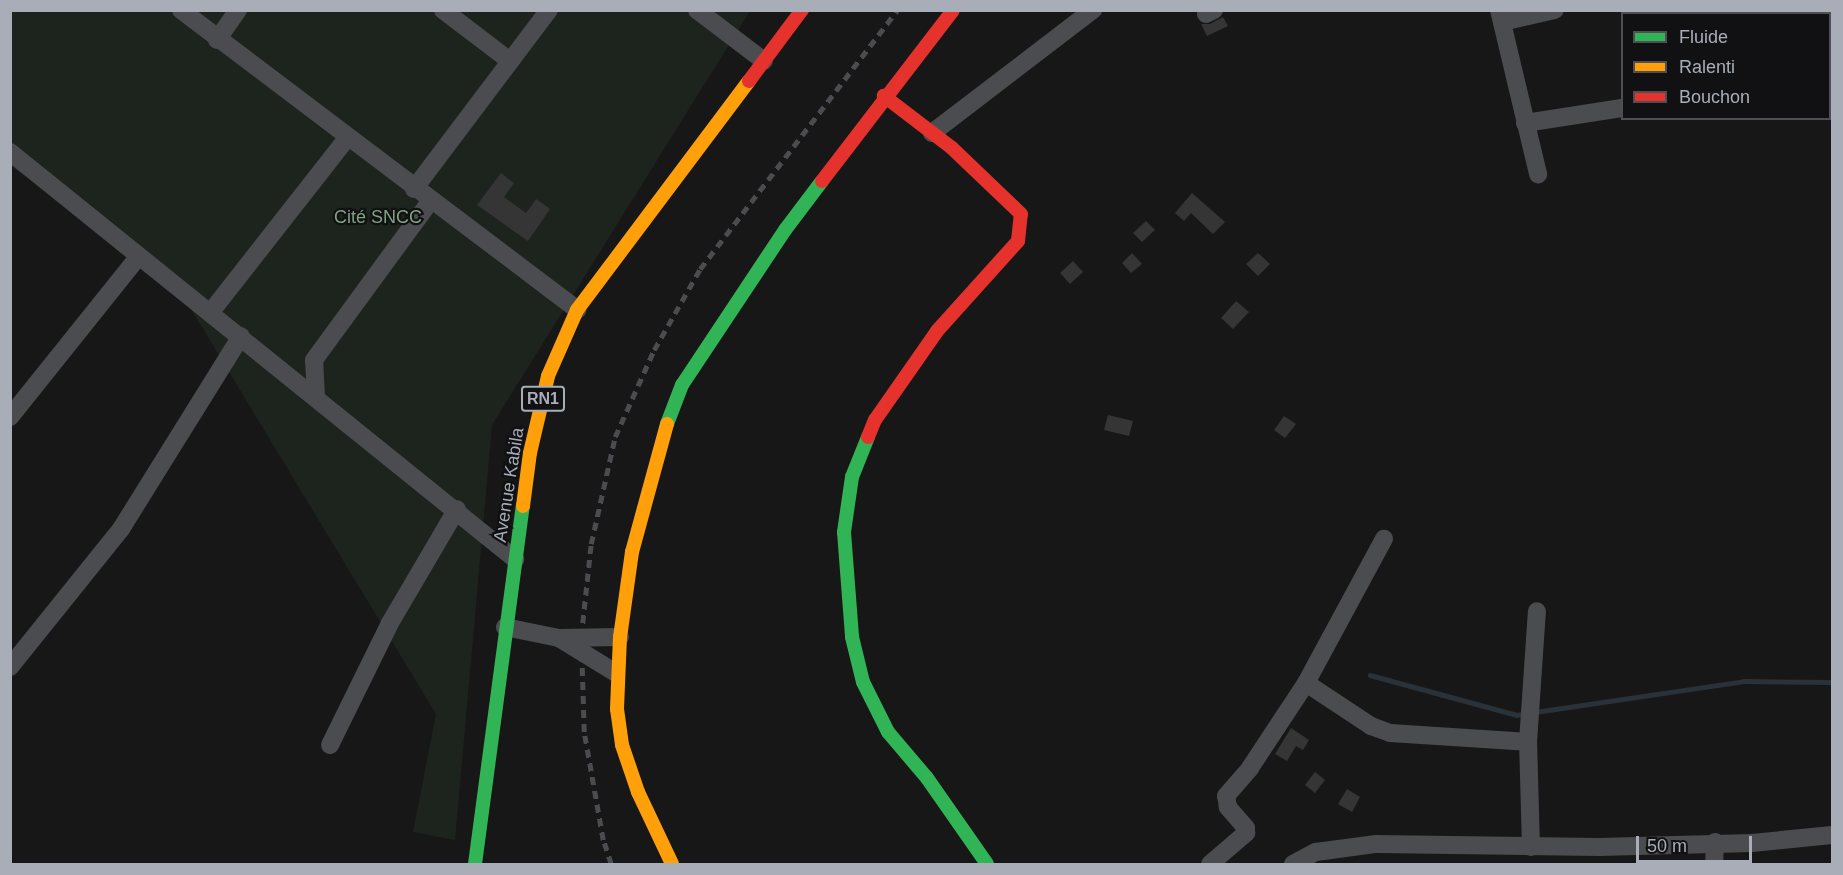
<!DOCTYPE html>
<meta charset="utf-8">
<style>
body{margin:0}
#map{position:relative;width:1843px;height:875px;overflow:hidden;background:#171717;font-family:Helvetica,sans-serif}
div>[style]{position:absolute}
[style*='--x']{left:calc(var(--x)*1px);top:calc(var(--y)*1px);width:calc(var(--w)*1px);rotate:calc(var(--a)*1deg)}
.green>*{inset:0;background:#1d241e}
.stream>*{height:4.5px;margin:-2.25px;padding:0 2.25px;transform-origin:2.25px;border-radius:2.25px;background:#2a3239}
.building>*{inset:0;background:#353536}
.street>*{height:18px;margin:-9px;padding:0 9px;transform-origin:9px;border-radius:9px;background:#4b4c50}
.fast>*{height:14px;margin:-7px;padding:0 7px;transform-origin:7px;border-radius:7px;background:#30b455}
.slow>*{height:14px;margin:-7px;padding:0 7px;transform-origin:7px;border-radius:7px;background:#ff9f0a}
.jam>*{height:14px;margin:-7px;padding:0 7px;transform-origin:7px;border-radius:7px;background:#e5322d}
.rail>*{height:4.5px;margin-top:-2.25px;transform-origin:0;background:repeating-linear-gradient(90deg,#4b4c4f 0 8px,transparent 0 14px)}
span{translate:-50% -50%;white-space:nowrap;text-align:center;line-height:1.15;-webkit-text-stroke:4.5px #111113;paint-order:stroke}
.shield-label span{padding:2px 4px;background:#111113;border:2px solid;border-radius:4px;-webkit-text-stroke-width:0}
.shield-label{font-size:16px;color:#a8adb8;font-weight:700}
.park-label{font-size:18px;color:#7fa381}
.street-label{font-size:18px;color:#a8adb8}
.frame{position:absolute;inset:0;border:12px solid #a8adb8;pointer-events:none}
.legend{position:absolute;left:1621px;top:12px;width:210px;height:108px;box-sizing:border-box;background:#111113;border:2px solid #4d4f55;margin:0;padding:8px 10px;list-style:none;font-size:18px;color:#a8adb8}
.legend li{display:flex;align-items:center;gap:12px;height:30px}
.legend b{width:30px;border:2px solid #4d4f55}
.scale{position:absolute;left:1636px;top:836px;width:116px;height:27px;box-sizing:border-box;border:3px solid #a8adb8;border-top:0;padding-left:8px;font-size:18px;line-height:21px;white-space:nowrap;color:#a8adb8;-webkit-text-stroke:4px #111113;paint-order:stroke}
</style>
<div id="map">
<div class="green">
<div style="clip-path:polygon(11px 11px,750px 11px,492px 425px,455px 840px,413px 832px,436px 714px,177px 286px,11px 166px)"></div>
</div>
<div class="stream">
<div style="--x:1370;--y:675;--w:152;--a:15.2"></div>
<div style="--x:1517;--y:715;--w:10;--a:-11"></div>
<div style="--x:1535;--y:712;--w:211;--a:-8.4"></div>
<div style="--x:1744;--y:681;--w:88;--a:0.7"></div>
</div>
<div class="building">
<div style="clip-path:polygon(1223px 17px,1228px 26px,1207px 36px,1201px 24px,1210px 24px)"></div>
<div style="clip-path:polygon(501px 173px,514px 183px,504px 197px,526px 213px,536px 199px,550px 209px,528px 241px,477px 205px)"></div>
<div style="clip-path:polygon(1192px 193px,1225px 222px,1213px 234px,1191px 213px,1184px 221px,1175px 213px)"></div>
<div style="clip-path:polygon(1146px 221px,1155px 230px,1142px 242px,1133px 233px)"></div>
<div style="clip-path:polygon(1132px 253px,1142px 264px,1131px 273px,1122px 263px)"></div>
<div style="clip-path:polygon(1258px 253px,1270px 264px,1258px 276px,1246px 264px)"></div>
<div style="clip-path:polygon(1073px 261px,1083px 272px,1070px 284px,1060px 273px)"></div>
<div style="clip-path:polygon(1236px 301px,1249px 312px,1233px 329px,1221px 318px)"></div>
<div style="clip-path:polygon(1108px 415px,1133px 421px,1129px 436px,1104px 430px)"></div>
<div style="clip-path:polygon(1284px 416px,1296px 424px,1285px 438px,1274px 430px)"></div>
<div style="clip-path:polygon(1291px 728px,1309px 740px,1303px 750px,1296px 746px,1287px 761px,1275px 754px)"></div>
<div style="clip-path:polygon(1315px 772px,1325px 780px,1315px 793px,1305px 785px)"></div>
<div style="clip-path:polygon(1347px 789px,1360px 797px,1352px 812px,1338px 804px)"></div>
</div>
<div class="street">
<div style="--x:181;--y:10;--w:497;--a:37.1"></div>
<div style="--x:443;--y:10;--w:84;--a:37.3"></div>
<div style="--x:697;--y:10;--w:84;--a:37.3"></div>
<div style="--x:1499;--y:10;--w:169;--a:76.6"></div>
<div style="--x:1206;--y:14;--w:9;--a:-27"></div>
<div style="--x:1502;--y:22;--w:54;--a:-12.8"></div>
<div style="--x:217;--y:40;--w:37;--a:-55"></div>
<div style="--x:1830;--y:83;--w:2;--a:0"></div>
<div style="--x:1525;--y:123;--w:98;--a:-8.8"></div>
<div style="--x:932;--y:133;--w:203;--a:-37.4"></div>
<div style="--x:10;--y:152;--w:649;--a:38.87"></div>
<div style="--x:414;--y:189;--w:224;--a:-53"></div>
<div style="--x:210;--y:313;--w:222;--a:-51.9"></div>
<div style="--x:316;--y:397;--w:37;--a:-93"></div>
<div style="--x:314;--y:360;--w:198;--a:-53.8"></div>
<div style="--x:10;--y:417;--w:206;--a:-51.3"></div>
<div style="--x:505;--y:627;--w:55;--a:11.5"></div>
<div style="--x:559;--y:638;--w:61;--a:-0.9"></div>
<div style="--x:559;--y:638;--w:67;--a:31.6"></div>
<div style="--x:10;--y:667;--w:177;--a:-51.2"></div>
<div style="--x:121;--y:529;--w:227;--a:-58.1"></div>
<div style="--x:1306;--y:683;--w:78;--a:33.5"></div>
<div style="--x:1371;--y:726;--w:20;--a:20"></div>
<div style="--x:1390;--y:733;--w:138;--a:3.7"></div>
<div style="--x:330;--y:745;--w:136;--a:-63.8"></div>
<div style="--x:390;--y:623;--w:132;--a:-59.6"></div>
<div style="--x:1531;--y:847;--w:105;--a:-91.6"></div>
<div style="--x:1528;--y:742;--w:131;--a:-86.1"></div>
<div style="--x:1210;--y:864;--w:48;--a:-40.7"></div>
<div style="--x:1246;--y:833;--w:5;--a:-90"></div>
<div style="--x:1246;--y:828;--w:28;--a:-131"></div>
<div style="--x:1228;--y:807;--w:11;--a:-100"></div>
<div style="--x:1226;--y:796;--w:37;--a:-49"></div>
<div style="--x:1250;--y:768;--w:102;--a:-56.6"></div>
<div style="--x:1306;--y:683;--w:164;--a:-61.6"></div>
<div style="--x:1293;--y:864;--w:26;--a:-28"></div>
<div style="--x:1316;--y:852;--w:61;--a:-7.6"></div>
<div style="--x:1376;--y:844;--w:223;--a:0.8"></div>
<div style="--x:1599;--y:847;--w:153;--a:-1.5"></div>
<div style="--x:1752;--y:843;--w:80;--a:-5.7"></div>
<div style="--x:1714;--y:864;--w:22;--a:-87"></div>
</div>
<div class="fast">
<div style="--x:667;--y:424;--w:42;--a:-69"></div>
<div style="--x:682;--y:385;--w:186;--a:-56.4"></div>
<div style="--x:785;--y:230;--w:61;--a:-52.9"></div>
<div style="--x:868;--y:437;--w:43;--a:111.8"></div>
<div style="--x:852;--y:477;--w:56;--a:98.3"></div>
<div style="--x:844;--y:532;--w:105;--a:85.6"></div>
<div style="--x:852;--y:637;--w:46;--a:76.3"></div>
<div style="--x:863;--y:682;--w:56;--a:63.4"></div>
<div style="--x:888;--y:732;--w:60;--a:49.7"></div>
<div style="--x:927;--y:778;--w:105;--a:55.1"></div>
<div style="--x:475;--y:864;--w:361;--a:-82.4"></div>
</div>
<div class="slow">
<div style="--x:667;--y:424;--w:133;--a:105.3"></div>
<div style="--x:632;--y:552;--w:86;--a:98"></div>
<div style="--x:620;--y:637;--w:72;--a:92.4"></div>
<div style="--x:617;--y:709;--w:36;--a:82"></div>
<div style="--x:622;--y:745;--w:50;--a:71.2"></div>
<div style="--x:638;--y:792;--w:80;--a:64.7"></div>
<div style="--x:523;--y:506;--w:53;--a:-82.5"></div>
<div style="--x:530;--y:453;--w:79;--a:-76.8"></div>
<div style="--x:548;--y:376;--w:72;--a:-66.3"></div>
<div style="--x:577;--y:310;--w:286;--a:-53.1"></div>
</div>
<div class="jam">
<div style="--x:749;--y:81;--w:89;--a:-53.3"></div>
<div style="--x:822;--y:181;--w:215;--a:-52.5"></div>
<div style="--x:868;--y:437;--w:18;--a:-68"></div>
<div style="--x:875;--y:420;--w:108;--a:-55.1"></div>
<div style="--x:937;--y:331;--w:121;--a:-48"></div>
<div style="--x:1018;--y:241;--w:27;--a:-84"></div>
<div style="--x:1021;--y:214;--w:95;--a:-136.3"></div>
<div style="--x:952;--y:148;--w:86;--a:-142.6"></div>
</div>
<div class="rail">
<div style="--x:611;--y:864;--w:25;--a:-108"></div>
<div style="--x:603;--y:840;--w:110;--a:-100"></div>
<div style="--x:584;--y:732;--w:95;--a:-91.8"></div>
<div style="--x:581;--y:637;--w:94;--a:-83.9"></div>
<div style="--x:591;--y:544;--w:110;--a:-77.4"></div>
<div style="--x:615;--y:437;--w:95;--a:-65.9"></div>
<div style="--x:654;--y:350;--w:93;--a:-60.4"></div>
<div style="--x:700;--y:269;--w:325;--a:-52.7"></div>
</div>
<div class="shield-label">
<span style="left:543px;top:399px">RN1</span>
</div>
<div class="park-label">
<span style="left:378px;top:217px">Cité SNCC</span>
</div>
<div class="street-label">
<span style="left:509px;top:485px;rotate:-81deg">Avenue Kabila</span>
</div>
<div class="frame"></div>
<ul class="legend">
<li><b style="height:8px;background:#30b455"></b>Fluide</li>
<li><b style="height:8px;background:#ff9f0a"></b>Ralenti</li>
<li><b style="height:8px;background:#e5322d"></b>Bouchon</li>
</ul>
<div class="scale">50 m</div>
</div>
